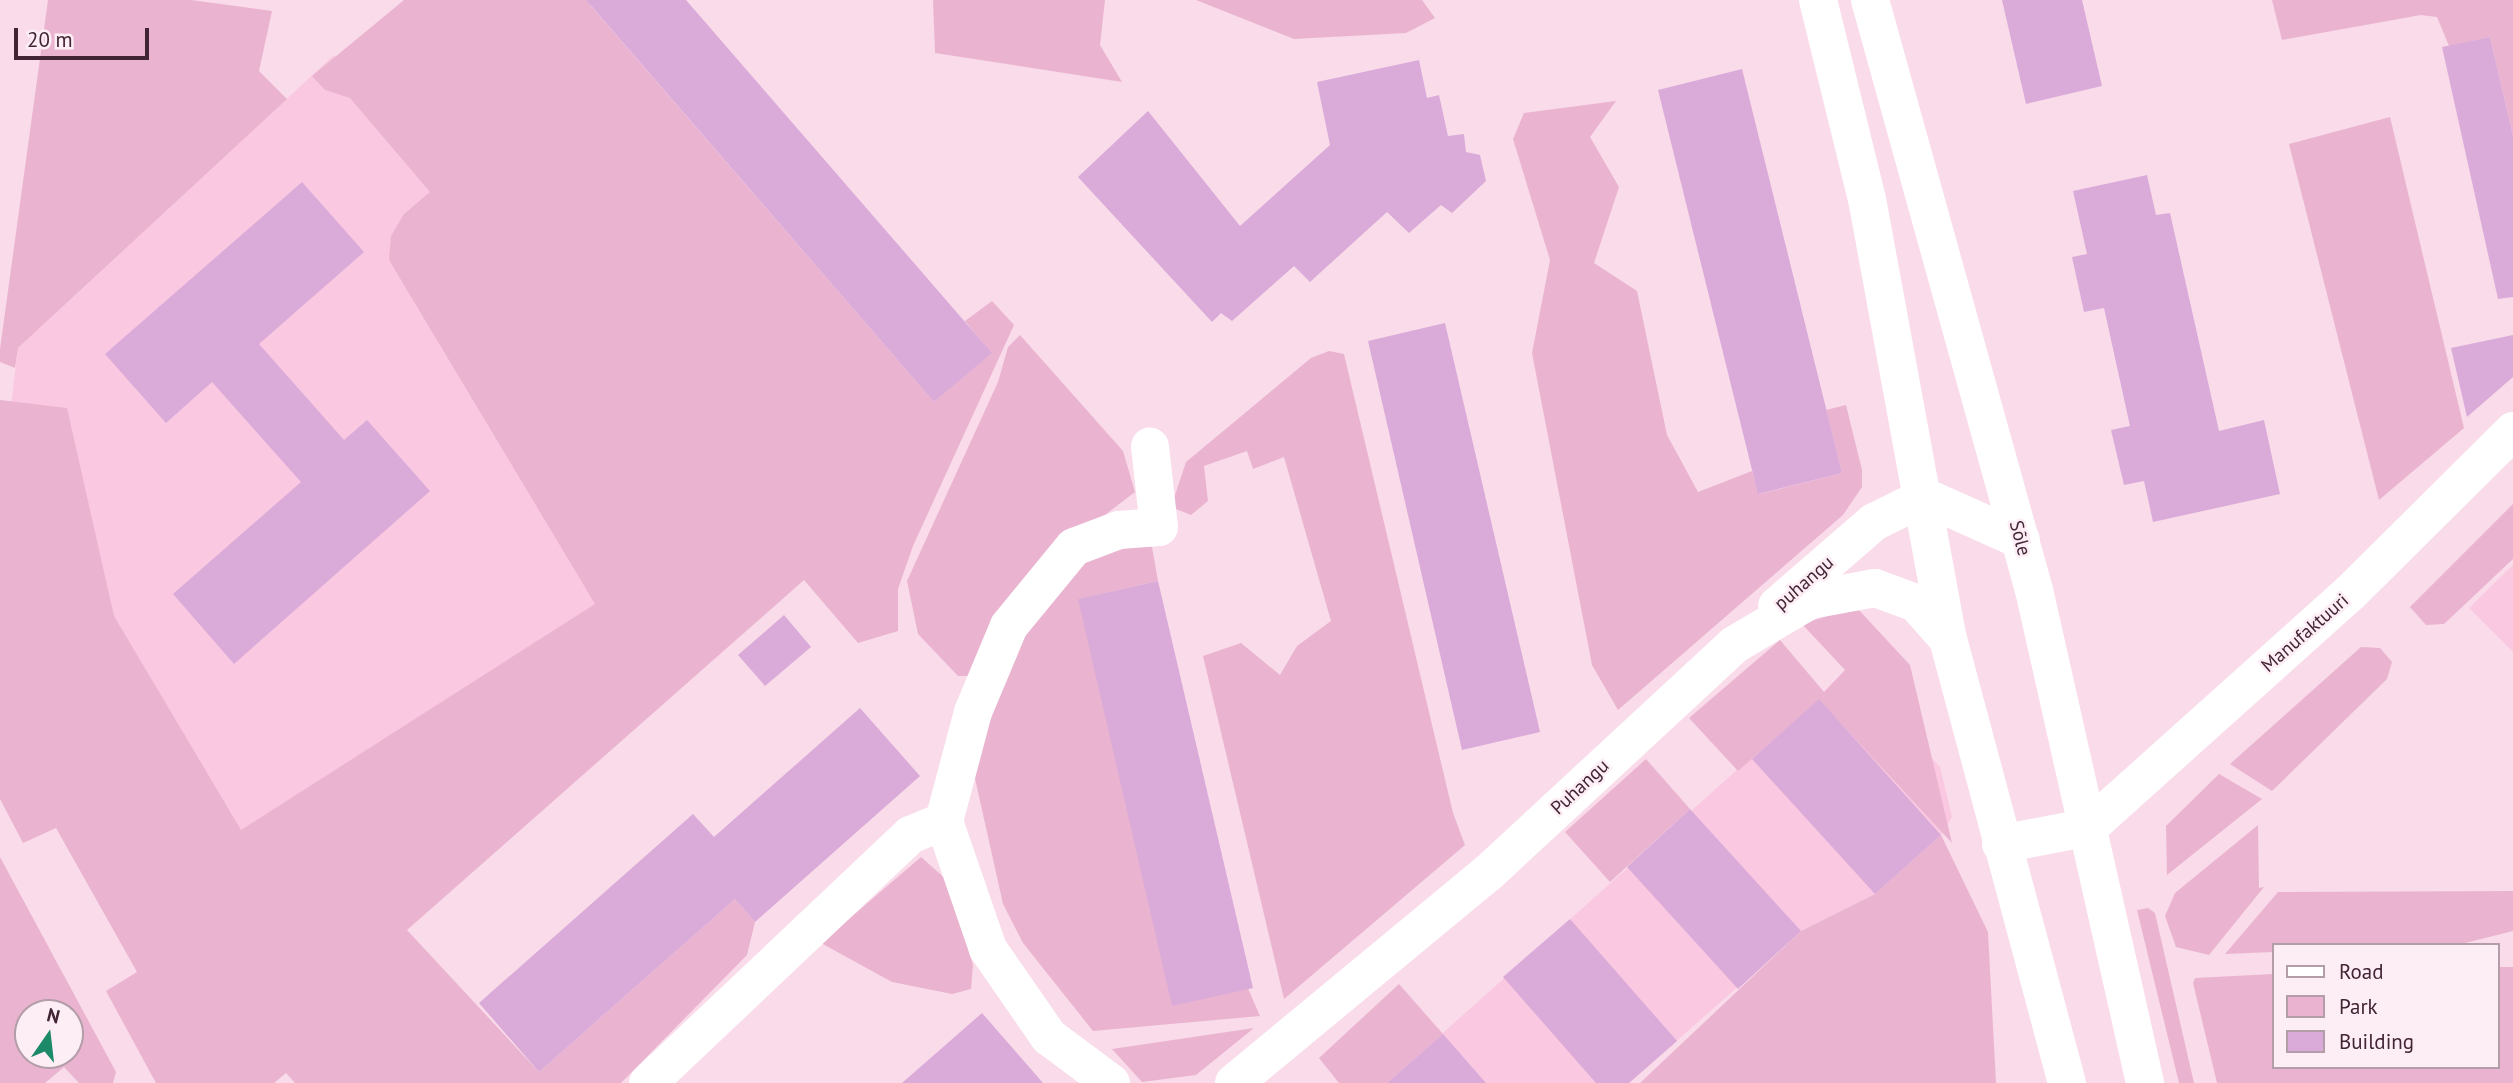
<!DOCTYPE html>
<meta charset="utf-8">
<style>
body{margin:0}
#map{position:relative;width:2513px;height:1083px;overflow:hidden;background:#f9dbea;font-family:"PT Sans",sans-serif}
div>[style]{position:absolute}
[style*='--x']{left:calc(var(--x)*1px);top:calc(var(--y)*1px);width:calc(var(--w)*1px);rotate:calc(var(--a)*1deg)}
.built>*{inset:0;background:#fac8e1}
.green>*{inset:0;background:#eab4d0}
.building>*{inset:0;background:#daabd9}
.street>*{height:38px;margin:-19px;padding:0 19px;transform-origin:19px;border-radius:19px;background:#fff}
.secondary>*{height:38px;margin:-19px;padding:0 19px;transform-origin:19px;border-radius:19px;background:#fff}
span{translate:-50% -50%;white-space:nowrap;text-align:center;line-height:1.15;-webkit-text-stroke:5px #fdedf4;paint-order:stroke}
.street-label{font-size:19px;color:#422535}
.legend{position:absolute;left:2272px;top:943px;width:228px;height:126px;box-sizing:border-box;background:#fdedf4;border:2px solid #b29da8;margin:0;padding:9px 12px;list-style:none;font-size:21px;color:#422535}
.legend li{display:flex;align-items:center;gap:14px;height:35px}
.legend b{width:35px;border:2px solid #b29da8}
.north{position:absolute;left:14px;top:999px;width:70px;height:70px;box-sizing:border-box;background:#fdedf4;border:2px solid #b29da8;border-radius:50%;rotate:14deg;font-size:19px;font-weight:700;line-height:28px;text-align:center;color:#422535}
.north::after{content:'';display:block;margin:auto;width:24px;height:32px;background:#1c8968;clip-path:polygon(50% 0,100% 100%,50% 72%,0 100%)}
.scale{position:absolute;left:14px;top:28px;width:135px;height:32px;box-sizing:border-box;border:4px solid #422535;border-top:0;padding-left:9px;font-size:21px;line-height:24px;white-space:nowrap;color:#422535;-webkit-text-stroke:5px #fdedf4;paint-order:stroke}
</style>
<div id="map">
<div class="built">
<div style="clip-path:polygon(334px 55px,804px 580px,233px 1083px,0 498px,18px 348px)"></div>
<div style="clip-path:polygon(2513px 565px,2513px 652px,2469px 608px)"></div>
<div style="clip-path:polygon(1851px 668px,1940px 767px,1952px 817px,1941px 835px,1875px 894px,1801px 931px,1629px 1083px,1387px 1083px)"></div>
</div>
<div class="green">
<div style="clip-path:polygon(48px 0,191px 0,272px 11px,259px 71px,287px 99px,18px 348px,15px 368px,0 362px,0 349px)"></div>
<div style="clip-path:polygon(404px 0,594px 0,590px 5px,934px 402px,991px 353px,965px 321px,992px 301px,1014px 325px,913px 546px,898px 589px,898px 631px,858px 643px,804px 580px,407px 930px,539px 1072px,735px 899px,755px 922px,747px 955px,621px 1083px,295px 1083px,286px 1073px,274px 1083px,156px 1083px,106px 991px,137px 972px,56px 828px,23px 843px,0 799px,0 400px,67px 408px,114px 616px,241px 830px,595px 604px,389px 260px,391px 236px,404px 214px,430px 192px,350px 98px,325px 90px,312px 76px)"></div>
<div style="clip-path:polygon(933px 0,1105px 0,1100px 45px,1122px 82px,935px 53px)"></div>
<div style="clip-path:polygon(1196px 0,1422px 0,1435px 18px,1406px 33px,1294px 39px)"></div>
<div style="clip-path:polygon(2272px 0,2513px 0,2513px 136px,2490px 37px,2449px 46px,2437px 17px,2421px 15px,2282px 40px)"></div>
<div style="clip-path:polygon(1616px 101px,1590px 137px,1619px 187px,1594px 263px,1637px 291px,1667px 435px,1698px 492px,1752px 471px,1759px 494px,1842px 473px,1826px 410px,1846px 405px,1862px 470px,1862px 487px,1843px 515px,1618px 710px,1592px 665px,1532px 353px,1550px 260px,1513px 139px,1524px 113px)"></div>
<div style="clip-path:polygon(2390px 117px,2464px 428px,2379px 500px,2289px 144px)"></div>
<div style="clip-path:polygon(1020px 335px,1123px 451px,1135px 492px,1033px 570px,972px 676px,958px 676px,918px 634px,907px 581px,998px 382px,1008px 347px)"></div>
<div style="clip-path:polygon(1329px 351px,1344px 354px,1453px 813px,1465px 845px,1284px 999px,1203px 656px,1241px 643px,1280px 675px,1297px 646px,1331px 621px,1284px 457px,1253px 469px,1247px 451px,1204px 466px,1208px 501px,1191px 515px,1171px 507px,1186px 462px,1311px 358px)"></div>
<div style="clip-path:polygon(2513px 504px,2513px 559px,2444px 624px,2426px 625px,2410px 607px)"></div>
<div style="clip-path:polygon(1141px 545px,1152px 547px,1158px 581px,1079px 599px,1260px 1016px,1093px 1031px,1023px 943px,1003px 904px,974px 774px,983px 720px,1019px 634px,1079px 557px)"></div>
<div style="clip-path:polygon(1856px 607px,1910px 665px,1952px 843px,1819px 700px,1738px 771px,1689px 718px,1780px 640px,1824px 692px,1845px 670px,1802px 624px)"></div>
<div style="clip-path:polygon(2361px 647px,2380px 648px,2392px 662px,2387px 679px,2272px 791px,2230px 764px)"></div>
<div style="clip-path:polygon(1646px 759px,1690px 809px,1610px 882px,1565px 832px)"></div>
<div style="clip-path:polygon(2219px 774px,2262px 799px,2167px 875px,2166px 826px)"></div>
<div style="clip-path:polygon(2258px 825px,2259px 888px,2264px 887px,2209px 955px,2176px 947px,2165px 916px,2175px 893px)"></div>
<div style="clip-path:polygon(1941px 835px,1988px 932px,1996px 1083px,1640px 1083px,1801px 931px,1875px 894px)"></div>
<div style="clip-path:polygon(evenodd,0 857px,116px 1072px,113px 1083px,79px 1083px,64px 1067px,45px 1083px,0 1083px,0 857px,28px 1013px,70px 1013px,70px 1055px,28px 1055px,28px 1013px)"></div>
<div style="clip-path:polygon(921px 857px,948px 881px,973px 965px,971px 989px,952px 994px,892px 982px,821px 943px)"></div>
<div style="clip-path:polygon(2513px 891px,2513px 931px,2457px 945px,2273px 945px,2273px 952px,2225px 954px,2278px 892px)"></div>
<div style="clip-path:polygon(2148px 908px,2155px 913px,2194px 1083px,2179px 1083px,2137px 910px)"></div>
<div style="clip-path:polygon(2497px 967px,2513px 967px,2513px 1083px,2217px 1083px,2193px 983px,2195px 978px,2273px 974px,2273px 1067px,2497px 1067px)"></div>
<div style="clip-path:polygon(1399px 984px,1443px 1034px,1387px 1083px,1339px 1083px,1319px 1058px)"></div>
<div style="clip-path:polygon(1254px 1028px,1196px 1075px,1142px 1082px,1112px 1049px)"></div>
</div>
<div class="building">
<div style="clip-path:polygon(586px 0,686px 0,992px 353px,934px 402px)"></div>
<div style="clip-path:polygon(2002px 0,2082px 0,2102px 86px,2026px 104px)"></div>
<div style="clip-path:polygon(2490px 37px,2513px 136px,2513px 297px,2498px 299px,2442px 47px)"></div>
<div style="clip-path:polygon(1419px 60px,1427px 98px,1439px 95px,1448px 136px,1464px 134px,1466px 152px,1480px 155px,1486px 181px,1452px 213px,1441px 205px,1409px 233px,1387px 212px,1310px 282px,1294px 266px,1232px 321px,1221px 313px,1212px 322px,1078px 177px,1148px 111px,1240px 226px,1330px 145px,1317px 82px)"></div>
<div style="clip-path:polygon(1742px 69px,1842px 473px,1758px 494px,1658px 90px)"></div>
<div style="clip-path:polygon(2147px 175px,2156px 215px,2170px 213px,2219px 431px,2264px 420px,2280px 494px,2153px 522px,2144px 481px,2124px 485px,2111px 430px,2130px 426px,2104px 308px,2084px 312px,2072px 257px,2087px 254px,2073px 191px)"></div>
<div style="clip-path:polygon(302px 182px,364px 252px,259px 344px,344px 440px,367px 420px,430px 491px,234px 664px,173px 594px,301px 482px,212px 382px,166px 423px,105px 354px)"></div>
<div style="clip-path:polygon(1445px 323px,1540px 732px,1462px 750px,1368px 341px)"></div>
<div style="clip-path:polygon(2513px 335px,2513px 377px,2467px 417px,2451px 348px)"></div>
<div style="clip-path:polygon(1158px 581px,1253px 988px,1172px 1006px,1078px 599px)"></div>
<div style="clip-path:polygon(784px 615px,811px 647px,765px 686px,738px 655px)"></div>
<div style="clip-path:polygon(1819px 699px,1941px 835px,1875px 894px,1752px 759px)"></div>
<div style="clip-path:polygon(860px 708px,920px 776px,755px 922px,735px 899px,539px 1072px,479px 1003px,693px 814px,714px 837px)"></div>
<div style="clip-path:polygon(1690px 809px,1801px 931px,1738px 989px,1627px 867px)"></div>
<div style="clip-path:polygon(1570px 919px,1677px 1041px,1629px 1083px,1596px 1083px,1503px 977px)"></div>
<div style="clip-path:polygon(982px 1013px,1043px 1083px,902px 1083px)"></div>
<div style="clip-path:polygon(1443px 1034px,1486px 1083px,1387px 1083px)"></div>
</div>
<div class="street">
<div style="--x:1777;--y:606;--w:128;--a:-40.9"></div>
<div style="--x:1874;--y:522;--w:57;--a:-26.1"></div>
<div style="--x:1925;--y:497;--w:105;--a:24.1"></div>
<div style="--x:2001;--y:844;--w:90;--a:-10.9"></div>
<div style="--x:2089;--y:827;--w:351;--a:-41.9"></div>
<div style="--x:2350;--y:593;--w:230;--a:-44.8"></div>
<div style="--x:648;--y:1083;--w:361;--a:-43.4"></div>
<div style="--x:910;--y:835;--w:37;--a:-22"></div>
<div style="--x:1111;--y:1083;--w:77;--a:-143.4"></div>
<div style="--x:1049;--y:1037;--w:107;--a:-124.7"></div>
<div style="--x:988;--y:949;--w:135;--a:-109"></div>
<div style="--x:944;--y:821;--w:113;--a:-75.1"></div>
<div style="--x:973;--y:712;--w:93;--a:-67.3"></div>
<div style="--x:1009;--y:626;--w:102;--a:-50.6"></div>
<div style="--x:1074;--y:547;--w:48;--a:-20.7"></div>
<div style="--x:1119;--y:530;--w:40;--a:-4.3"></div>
<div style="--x:1159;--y:527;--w:81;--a:-96.4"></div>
<div style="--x:1234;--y:1083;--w:330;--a:-39.6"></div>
<div style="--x:1488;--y:873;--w:335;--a:-42.8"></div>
<div style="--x:1734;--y:645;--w:88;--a:-30.6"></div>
<div style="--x:1810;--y:600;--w:66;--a:-10.5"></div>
<div style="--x:1875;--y:588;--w:44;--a:20.1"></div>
<div style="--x:1916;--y:603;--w:48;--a:48.4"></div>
</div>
<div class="secondary">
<div style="--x:1818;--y:0;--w:205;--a:76.2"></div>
<div style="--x:1867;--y:199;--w:447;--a:79.6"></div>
<div style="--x:1948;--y:639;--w:460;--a:75"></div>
<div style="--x:1870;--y:0;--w:612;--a:74.47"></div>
<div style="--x:2034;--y:590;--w:505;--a:77.31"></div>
</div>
<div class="street-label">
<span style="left:2020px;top:538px;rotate:75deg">Sõle</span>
<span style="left:1804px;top:583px;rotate:-41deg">puhangu</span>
<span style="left:2305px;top:633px;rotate:-41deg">Manufaktuuri</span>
<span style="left:1580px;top:787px;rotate:-43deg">Puhangu</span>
</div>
<ul class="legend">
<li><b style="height:9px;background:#fff"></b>Road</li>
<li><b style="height:19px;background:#eab4d0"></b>Park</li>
<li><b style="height:19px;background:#daabd9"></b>Building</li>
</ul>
<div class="north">N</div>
<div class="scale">20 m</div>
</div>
